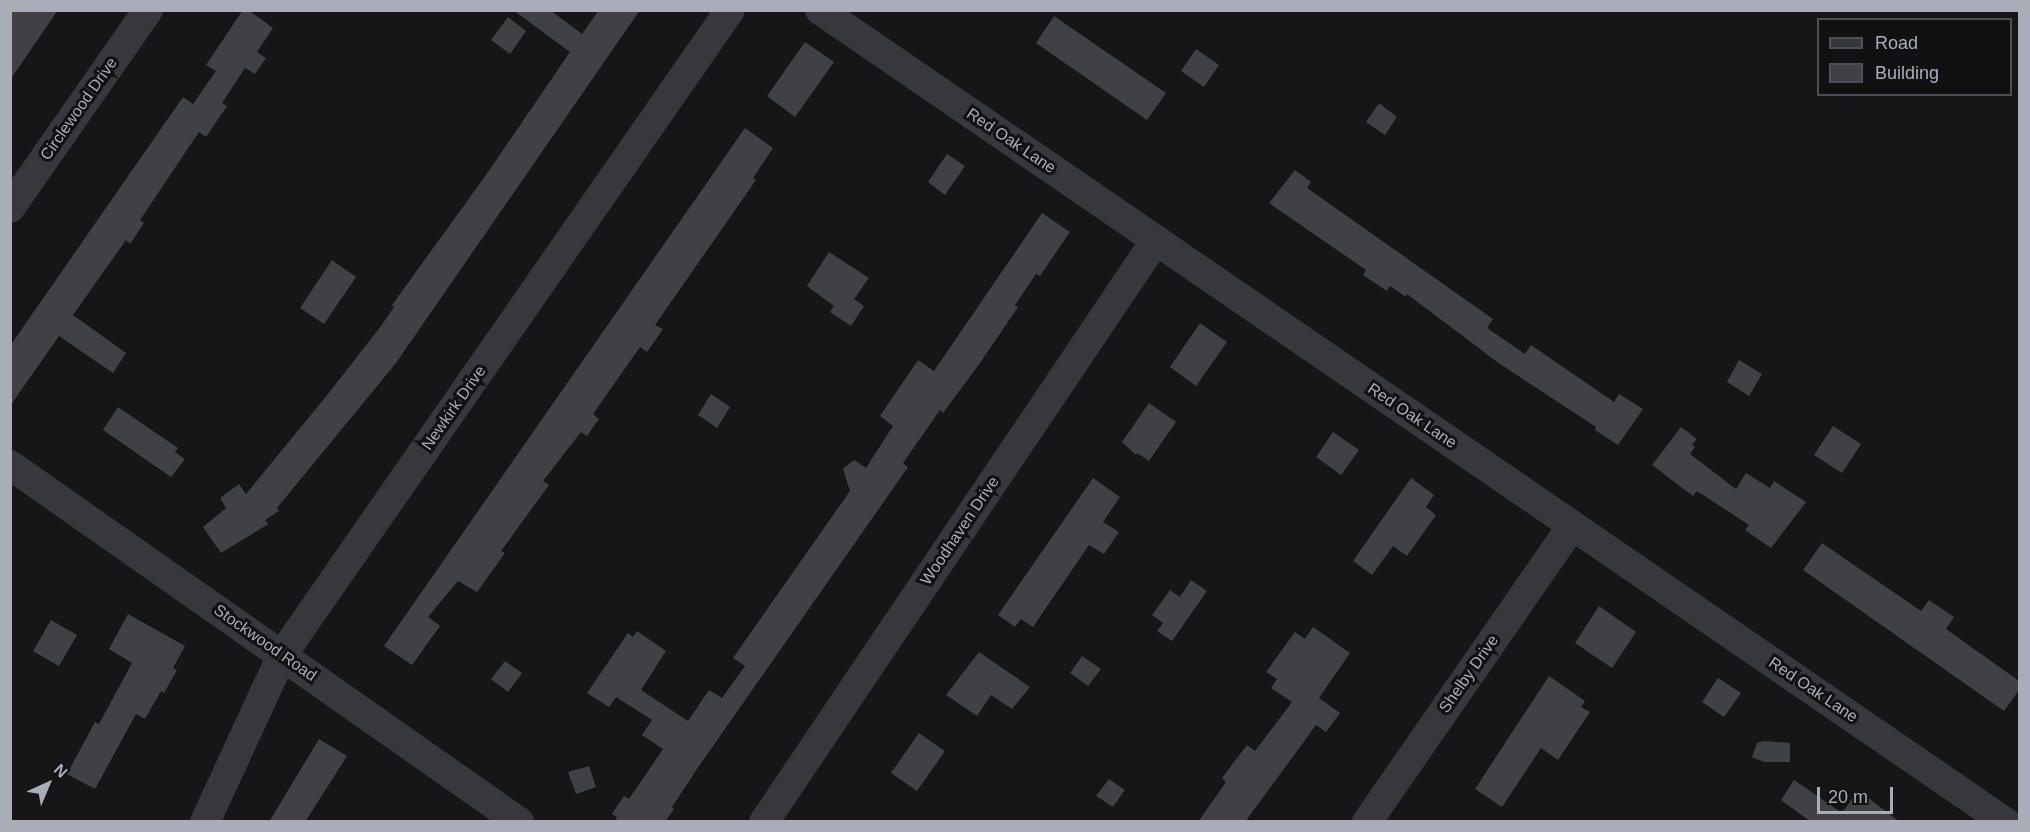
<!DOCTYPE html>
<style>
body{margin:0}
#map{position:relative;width:2030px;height:832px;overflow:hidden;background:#161618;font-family:Helvetica,sans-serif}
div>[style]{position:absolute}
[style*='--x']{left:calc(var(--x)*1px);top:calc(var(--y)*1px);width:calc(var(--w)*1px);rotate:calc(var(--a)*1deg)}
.building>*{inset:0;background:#404145}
.street>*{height:30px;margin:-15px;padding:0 15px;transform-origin:15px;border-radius:15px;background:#37383d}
span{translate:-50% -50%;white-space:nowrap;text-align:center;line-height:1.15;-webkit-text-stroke:6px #111113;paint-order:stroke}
.street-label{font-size:16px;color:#a8adb8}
.frame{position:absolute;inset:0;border:12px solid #a8adb8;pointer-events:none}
.legend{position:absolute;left:1817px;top:18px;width:195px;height:78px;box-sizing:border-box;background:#111113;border:2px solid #4d4f55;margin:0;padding:8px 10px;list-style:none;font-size:18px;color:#a8adb8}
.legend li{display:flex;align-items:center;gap:12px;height:30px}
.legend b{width:30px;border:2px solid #4d4f55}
.north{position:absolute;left:18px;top:754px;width:60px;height:60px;-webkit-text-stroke:4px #111113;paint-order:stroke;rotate:44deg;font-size:16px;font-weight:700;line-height:24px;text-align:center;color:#a8adb8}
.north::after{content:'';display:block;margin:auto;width:21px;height:27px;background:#a8adb8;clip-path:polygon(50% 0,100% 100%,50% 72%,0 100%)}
.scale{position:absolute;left:1817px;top:787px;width:76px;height:27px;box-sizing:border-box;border:3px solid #a8adb8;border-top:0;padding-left:8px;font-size:18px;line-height:21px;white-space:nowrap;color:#a8adb8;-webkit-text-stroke:4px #111113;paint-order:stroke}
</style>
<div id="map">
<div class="building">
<div style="clip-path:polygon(10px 10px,58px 10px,10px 80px)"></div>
<div style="clip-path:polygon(243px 10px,248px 10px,273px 28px,257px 52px,266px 58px,255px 74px,245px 68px,222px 103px,227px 106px,206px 137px,199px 132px,140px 220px,144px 223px,130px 244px,126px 240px,73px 315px,126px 353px,113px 373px,59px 336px,10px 406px,10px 346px,183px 97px,193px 104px,216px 71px,206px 65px)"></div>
<div style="clip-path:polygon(513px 10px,550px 10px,582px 34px,599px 10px,640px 10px,396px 363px,277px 508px,279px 511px,265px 520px,268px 524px,221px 553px,203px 527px,226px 508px,220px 498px,239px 484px,246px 494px,328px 394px,381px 326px,394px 307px,392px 305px,486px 175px,570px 52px)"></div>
<div style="clip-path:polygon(1054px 16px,1166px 93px,1147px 120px,1036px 43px)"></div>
<div style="clip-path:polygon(508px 17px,526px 31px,510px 54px,491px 40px)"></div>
<div style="clip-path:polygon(805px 42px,834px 62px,795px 117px,767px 96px)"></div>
<div style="clip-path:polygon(1196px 49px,1219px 65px,1204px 87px,1181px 71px)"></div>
<div style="clip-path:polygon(1379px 103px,1397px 117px,1385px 135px,1366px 122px)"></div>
<div style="clip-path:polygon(745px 128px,773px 148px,753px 178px,756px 180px,655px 325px,663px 329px,647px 352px,640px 347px,593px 414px,599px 419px,587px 436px,581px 432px,543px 481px,549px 485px,501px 551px,505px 553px,477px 592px,458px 581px,428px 617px,440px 626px,412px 665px,384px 646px)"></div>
<div style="clip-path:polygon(947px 154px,965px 166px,945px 195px,928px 182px)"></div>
<div style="clip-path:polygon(1295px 170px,1311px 182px,1307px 188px,1493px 319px,1487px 328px,1525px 354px,1531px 345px,1614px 402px,1619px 394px,1643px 409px,1618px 445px,1595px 430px,1596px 427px,1500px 364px,1407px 294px,1406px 297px,1390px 286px,1387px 291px,1363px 275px,1366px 270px,1269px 203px)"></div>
<div style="clip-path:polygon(1042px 213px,1070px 232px,1040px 276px,1036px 274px,1015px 305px,1018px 307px,980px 363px,943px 413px,940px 410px,903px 463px,908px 467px,697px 769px,672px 807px,674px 809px,665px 822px,614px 822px,617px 817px,612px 814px,624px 796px,629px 799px,663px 749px,642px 735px,652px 720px,616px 697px,609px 707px,587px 693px,628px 633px,633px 637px,637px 631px,666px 651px,641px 690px,688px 721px,709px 690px,722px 698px,745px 666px,733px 658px,850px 491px,843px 469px,854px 460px,866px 468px,893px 426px,880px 416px,918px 360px,934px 371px)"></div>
<div style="clip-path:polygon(829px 252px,869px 278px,854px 299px,864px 306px,851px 326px,830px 312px,834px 306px,807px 286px)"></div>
<div style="clip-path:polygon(332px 260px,356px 277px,324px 324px,300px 308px)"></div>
<div style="clip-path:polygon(1200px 323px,1227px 342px,1196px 386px,1170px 367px)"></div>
<div style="clip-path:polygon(1739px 360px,1762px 374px,1749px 396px,1727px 382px)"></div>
<div style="clip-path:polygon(711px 394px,730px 407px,717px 428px,698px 415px)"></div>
<div style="clip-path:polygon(1149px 403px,1176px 422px,1149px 461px,1137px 453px,1136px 455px,1122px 442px)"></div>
<div style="clip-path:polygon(118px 407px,178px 448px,175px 452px,185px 459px,171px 477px,103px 430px)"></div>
<div style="clip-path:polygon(1833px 426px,1861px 444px,1842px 473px,1814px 455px)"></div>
<div style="clip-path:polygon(1681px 427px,1697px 439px,1692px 445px,1695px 447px,1690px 454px,1736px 489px,1746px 473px,1770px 488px,1774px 481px,1806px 502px,1771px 548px,1745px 530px,1749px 525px,1697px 491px,1693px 496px,1652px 465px)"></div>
<div style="clip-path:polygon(1333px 432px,1359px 450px,1341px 475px,1316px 457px)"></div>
<div style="clip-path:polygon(1093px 478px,1120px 497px,1103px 522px,1119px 532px,1104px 554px,1089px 545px,1033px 627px,1021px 619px,1015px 627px,998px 615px)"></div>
<div style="clip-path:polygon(1411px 478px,1434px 495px,1426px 507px,1436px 515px,1407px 556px,1393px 546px,1372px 575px,1353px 561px)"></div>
<div style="clip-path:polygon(1822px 543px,1921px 611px,1929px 600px,1954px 617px,1946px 629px,2019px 681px,2019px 690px,2004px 711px,1803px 570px)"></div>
<div style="clip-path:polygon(1191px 580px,1207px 591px,1172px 641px,1157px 631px,1163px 623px,1152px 615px,1170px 590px,1180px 597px)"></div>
<div style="clip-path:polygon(1599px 606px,1636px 632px,1612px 668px,1575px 643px)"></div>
<div style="clip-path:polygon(128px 614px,185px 646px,173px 668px,177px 670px,164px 693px,161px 691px,145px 719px,136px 714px,95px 789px,67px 774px,95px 722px,99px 724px,132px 663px,109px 649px)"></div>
<div style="clip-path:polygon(51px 620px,77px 635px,59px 666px,33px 651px)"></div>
<div style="clip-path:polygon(1313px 627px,1350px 653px,1319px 698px,1340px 713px,1326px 732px,1316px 725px,1245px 822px,1198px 822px,1226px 782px,1222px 778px,1247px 745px,1255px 751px,1292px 702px,1271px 688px,1277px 679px,1266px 672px,1295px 632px,1305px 639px)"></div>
<div style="clip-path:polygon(979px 652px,1030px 687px,1012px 709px,991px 695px,977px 716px,946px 695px)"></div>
<div style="clip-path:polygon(1082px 656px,1101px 669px,1088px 686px,1070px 673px)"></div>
<div style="clip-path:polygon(505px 661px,522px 673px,508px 692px,491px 679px)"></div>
<div style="clip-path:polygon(1549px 676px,1585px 701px,1581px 707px,1590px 712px,1558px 760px,1541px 748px,1502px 807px,1475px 789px)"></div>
<div style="clip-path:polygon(1718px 678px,1741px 693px,1724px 717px,1702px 702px)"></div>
<div style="clip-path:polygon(919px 733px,945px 751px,917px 791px,891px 773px)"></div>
<div style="clip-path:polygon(319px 739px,347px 756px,305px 822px,269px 822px)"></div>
<div style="clip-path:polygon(1764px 741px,1790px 743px,1790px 762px,1764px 762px,1752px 757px,1757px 743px)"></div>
<div style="clip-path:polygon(589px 766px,596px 787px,576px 794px,568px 772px)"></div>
<div style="clip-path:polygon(1109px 779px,1125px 790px,1113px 807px,1096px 796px)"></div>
<div style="clip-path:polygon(1794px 780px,1842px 813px,1858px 790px,1900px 822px,1811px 822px,1781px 800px)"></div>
</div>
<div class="street">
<div style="--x:820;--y:10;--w:1437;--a:34.42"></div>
<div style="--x:10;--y:208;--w:241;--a:-55.1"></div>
<div style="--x:10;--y:465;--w:622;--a:35.04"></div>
<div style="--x:205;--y:822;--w:184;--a:-65.2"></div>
<div style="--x:282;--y:655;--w:785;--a:-55.22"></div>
<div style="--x:764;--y:822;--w:702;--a:-56.04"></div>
<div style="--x:1367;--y:822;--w:360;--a:-55.3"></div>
</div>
<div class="street-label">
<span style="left:79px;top:109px;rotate:-55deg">Circlewood Drive</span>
<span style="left:1011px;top:141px;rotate:34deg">Red Oak Lane</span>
<span style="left:454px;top:408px;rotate:-55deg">Newkirk Drive</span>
<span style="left:1412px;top:416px;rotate:34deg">Red Oak Lane</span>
<span style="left:960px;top:531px;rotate:-56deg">Woodhaven Drive</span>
<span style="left:265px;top:643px;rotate:35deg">Stockwood Road</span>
<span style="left:1469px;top:674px;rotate:-55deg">Shelby Drive</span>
<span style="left:1813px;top:690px;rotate:34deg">Red Oak Lane</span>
</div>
<div class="frame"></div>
<ul class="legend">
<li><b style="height:8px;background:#37383d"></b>Road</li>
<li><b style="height:16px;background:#404145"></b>Building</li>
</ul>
<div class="north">N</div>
<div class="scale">20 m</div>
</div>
